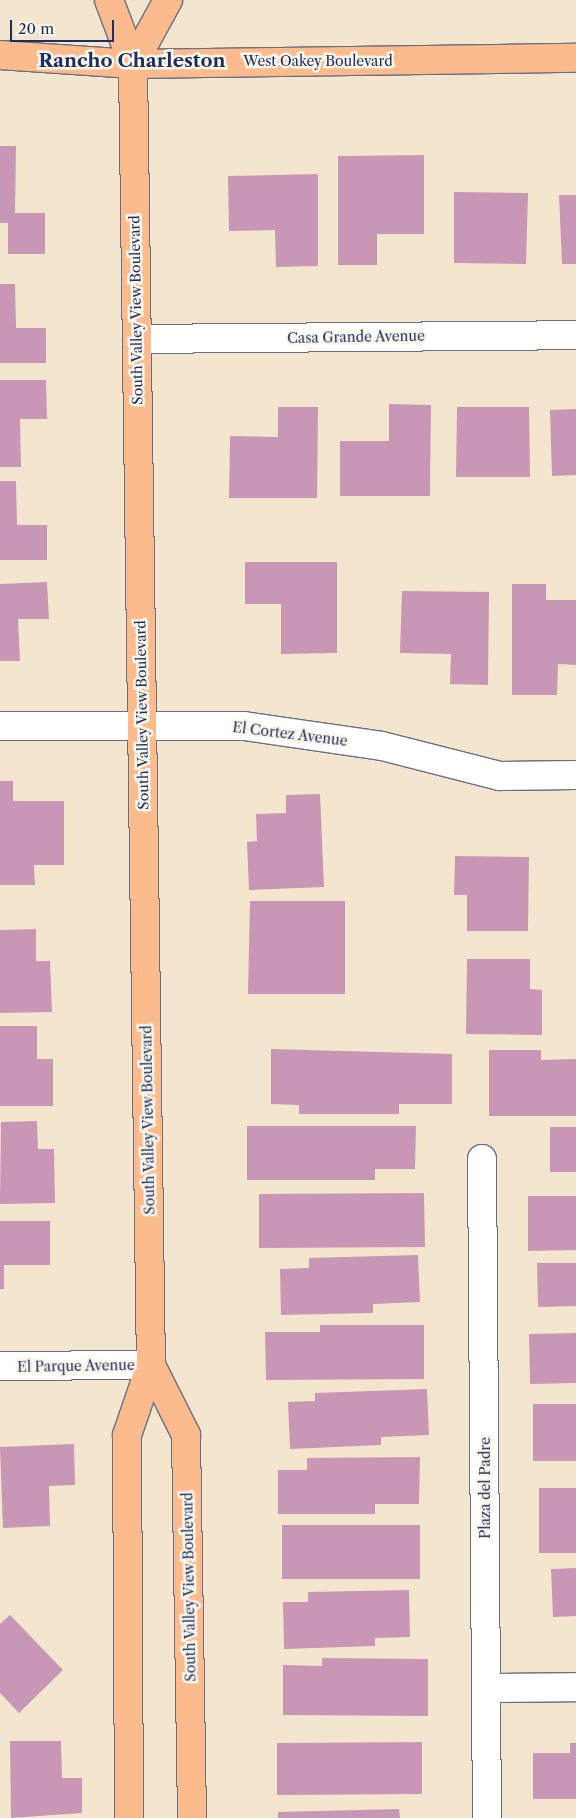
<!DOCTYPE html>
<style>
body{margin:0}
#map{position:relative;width:576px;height:1818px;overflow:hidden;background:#f4e6ce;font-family:"Libre Caslon Text",serif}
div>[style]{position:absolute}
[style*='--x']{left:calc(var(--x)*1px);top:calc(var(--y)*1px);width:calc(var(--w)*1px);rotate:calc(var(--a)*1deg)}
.building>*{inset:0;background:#c897b5}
.roads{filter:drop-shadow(1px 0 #676f85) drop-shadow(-1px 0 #676f85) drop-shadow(0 1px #676f85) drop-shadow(0 -1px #676f85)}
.minor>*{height:28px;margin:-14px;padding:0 14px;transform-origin:14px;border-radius:14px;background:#fff}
.major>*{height:28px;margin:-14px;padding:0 14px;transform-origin:14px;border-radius:14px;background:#fbbb8c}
span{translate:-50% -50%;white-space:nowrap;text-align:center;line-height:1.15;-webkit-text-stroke:5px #fbf7ec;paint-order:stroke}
.street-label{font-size:14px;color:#1b2f5e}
.district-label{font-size:19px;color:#1b2f5e;font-weight:700}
.scale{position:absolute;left:10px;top:20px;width:104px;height:22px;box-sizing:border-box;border:2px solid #1b2f5e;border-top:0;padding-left:6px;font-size:15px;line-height:18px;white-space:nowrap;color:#1b2f5e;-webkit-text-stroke:4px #fbf7ec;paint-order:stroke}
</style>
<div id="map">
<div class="building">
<div style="clip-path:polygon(0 146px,16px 146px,15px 213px,45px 213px,45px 254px,8px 254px,8px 223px,0 223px)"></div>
<div style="clip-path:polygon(424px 155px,424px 234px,377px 234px,377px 265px,338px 265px,338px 156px)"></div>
<div style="clip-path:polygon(318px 174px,318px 266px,276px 267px,275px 230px,229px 231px,228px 176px)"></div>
<div style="clip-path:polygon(454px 192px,528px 193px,526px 264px,454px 263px)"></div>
<div style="clip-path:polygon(559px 195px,576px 195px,576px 264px,562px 264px)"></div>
<div style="clip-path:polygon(0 284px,15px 284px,16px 328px,46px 328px,46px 363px,0 363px)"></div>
<div style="clip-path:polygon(0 380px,46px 380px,47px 419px,20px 419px,21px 467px,0 467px)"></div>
<div style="clip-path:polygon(389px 404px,431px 405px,430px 496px,340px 496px,340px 441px,389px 441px)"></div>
<div style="clip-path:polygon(278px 407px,318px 407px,317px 498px,229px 498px,230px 436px,278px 437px)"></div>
<div style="clip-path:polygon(457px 407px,529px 407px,530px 477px,456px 477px)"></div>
<div style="clip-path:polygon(576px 409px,576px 475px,552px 476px,550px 410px)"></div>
<div style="clip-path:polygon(0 481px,16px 481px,17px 525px,47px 525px,47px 560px,0 560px)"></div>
<div style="clip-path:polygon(245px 562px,337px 562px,337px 653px,281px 654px,281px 604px,245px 604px)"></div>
<div style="clip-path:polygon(47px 582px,49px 619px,18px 619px,20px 661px,0 661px,0 584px)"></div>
<div style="clip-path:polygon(512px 584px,546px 584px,546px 600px,576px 600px,576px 665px,558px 664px,557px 695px,512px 695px)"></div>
<div style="clip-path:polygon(402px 591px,489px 592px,488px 685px,450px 684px,451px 654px,400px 653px)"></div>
<div style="clip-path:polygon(0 781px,13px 781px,13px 801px,64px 801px,64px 865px,34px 865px,35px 885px,0 885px)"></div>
<div style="clip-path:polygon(320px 794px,324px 887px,249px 890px,247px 842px,257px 841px,256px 814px,286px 813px,286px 795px)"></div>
<div style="clip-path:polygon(455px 856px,529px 857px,528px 931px,467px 931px,467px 895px,454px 895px)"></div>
<div style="clip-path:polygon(250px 901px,345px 901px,345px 994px,248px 994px)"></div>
<div style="clip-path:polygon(36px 929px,36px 961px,50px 961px,52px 1012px,0 1013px,0 930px)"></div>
<div style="clip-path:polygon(467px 959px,530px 959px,530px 989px,542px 990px,542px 1035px,466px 1034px)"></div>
<div style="clip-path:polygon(0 1026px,37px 1026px,37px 1059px,53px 1059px,53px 1106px,0 1106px)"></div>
<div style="clip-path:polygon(271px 1049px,452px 1054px,452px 1104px,399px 1104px,399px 1114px,299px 1114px,299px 1105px,271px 1104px)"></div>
<div style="clip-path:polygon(489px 1050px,541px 1050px,541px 1060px,576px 1059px,576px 1116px,489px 1116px)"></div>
<div style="clip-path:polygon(37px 1121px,38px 1149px,54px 1149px,55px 1203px,0 1204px,1px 1122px)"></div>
<div style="clip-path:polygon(247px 1126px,416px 1126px,415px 1169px,375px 1169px,375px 1180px,247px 1180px)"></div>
<div style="clip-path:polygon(550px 1127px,576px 1127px,576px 1172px,550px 1172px)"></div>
<div style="clip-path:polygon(424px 1193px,425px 1247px,259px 1248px,259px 1194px)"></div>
<div style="clip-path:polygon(528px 1196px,576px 1196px,576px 1250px,528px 1251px)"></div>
<div style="clip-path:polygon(0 1221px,50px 1221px,50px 1265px,4px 1265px,4px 1289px,0 1289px)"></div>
<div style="clip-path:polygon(418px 1255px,420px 1302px,373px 1304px,373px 1313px,281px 1315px,280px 1269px,309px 1268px,309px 1258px)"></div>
<div style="clip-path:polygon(537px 1263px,576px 1263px,576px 1306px,538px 1307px)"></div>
<div style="clip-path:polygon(320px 1325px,424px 1325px,424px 1379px,266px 1380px,265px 1332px,320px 1332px)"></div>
<div style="clip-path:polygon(576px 1333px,576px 1383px,530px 1384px,529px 1334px)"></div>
<div style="clip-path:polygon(427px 1389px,429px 1435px,381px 1437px,381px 1445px,290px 1449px,288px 1402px,315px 1401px,315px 1393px)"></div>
<div style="clip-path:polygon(533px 1404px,576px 1404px,576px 1461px,533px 1461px)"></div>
<div style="clip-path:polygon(74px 1444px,75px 1485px,49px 1486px,50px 1526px,3px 1528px,0 1447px)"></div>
<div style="clip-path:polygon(420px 1457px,419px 1504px,375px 1504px,375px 1514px,278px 1514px,278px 1470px,307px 1470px,307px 1458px)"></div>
<div style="clip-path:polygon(539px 1488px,576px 1488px,576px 1553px,539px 1553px)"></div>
<div style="clip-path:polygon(282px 1525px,420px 1525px,420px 1579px,282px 1579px)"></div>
<div style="clip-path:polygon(576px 1568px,576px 1616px,553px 1617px,551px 1569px)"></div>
<div style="clip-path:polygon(409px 1590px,410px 1637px,375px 1638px,375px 1646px,284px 1649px,283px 1602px,308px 1602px,308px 1592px)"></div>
<div style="clip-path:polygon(10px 1615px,63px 1670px,19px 1713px,0 1693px,0 1624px)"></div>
<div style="clip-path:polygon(322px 1658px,428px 1659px,428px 1716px,283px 1715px,283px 1665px,322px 1666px)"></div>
<div style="clip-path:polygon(10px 1741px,61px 1741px,62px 1778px,82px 1778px,82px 1813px,11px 1818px)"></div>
<div style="clip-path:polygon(422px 1742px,422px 1794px,277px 1795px,277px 1743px)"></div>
<div style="clip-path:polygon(570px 1743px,576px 1743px,576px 1799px,533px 1799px,533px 1753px,570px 1753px)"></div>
<div style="clip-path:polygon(399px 1809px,400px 1818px,278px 1818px,278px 1812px)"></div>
</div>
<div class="roads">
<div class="minor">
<div style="--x:137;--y:339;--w:439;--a:-0.5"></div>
<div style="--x:0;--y:726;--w:244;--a:0"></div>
<div style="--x:244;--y:726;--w:139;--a:8.2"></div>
<div style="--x:382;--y:746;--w:122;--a:14.3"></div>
<div style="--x:500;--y:776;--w:76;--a:-0.8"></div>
<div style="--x:482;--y:1159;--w:659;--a:89.57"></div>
<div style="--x:0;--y:1366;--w:151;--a:-0.4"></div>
<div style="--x:487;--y:1688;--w:89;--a:-0.6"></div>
</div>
<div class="major">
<div style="--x:109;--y:0;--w:68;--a:69.4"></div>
<div style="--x:133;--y:64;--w:1301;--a:89.21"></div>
<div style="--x:151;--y:1365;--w:74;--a:108.9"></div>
<div style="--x:127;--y:1435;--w:383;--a:89.7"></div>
<div style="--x:0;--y:55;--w:133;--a:3.9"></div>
<div style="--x:133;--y:64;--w:443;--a:-0.8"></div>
<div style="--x:133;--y:64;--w:73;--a:-61.3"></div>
<div style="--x:151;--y:1365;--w:78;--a:63.4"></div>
<div style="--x:186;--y:1435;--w:383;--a:89.1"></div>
</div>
</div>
<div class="street-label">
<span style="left:318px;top:61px">West Oakey Boulevard</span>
<span style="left:136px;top:310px;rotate:-91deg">South Valley View Boulevard</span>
<span style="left:356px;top:337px;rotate:-1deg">Casa Grande Avenue</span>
<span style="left:142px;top:715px;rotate:-91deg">South Valley View Boulevard</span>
<span style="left:290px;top:734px;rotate:7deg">El Cortez Avenue</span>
<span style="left:148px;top:1120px;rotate:-91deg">South Valley View Boulevard</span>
<span style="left:76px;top:1366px;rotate:-1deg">El Parque Avenue</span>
<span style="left:485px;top:1488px;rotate:-90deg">Plaza del Padre</span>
<span style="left:189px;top:1587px;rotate:-91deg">South Valley View Boulevard</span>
</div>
<div class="district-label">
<span style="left:132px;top:61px">Rancho Charleston</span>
</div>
<div class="scale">20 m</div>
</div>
